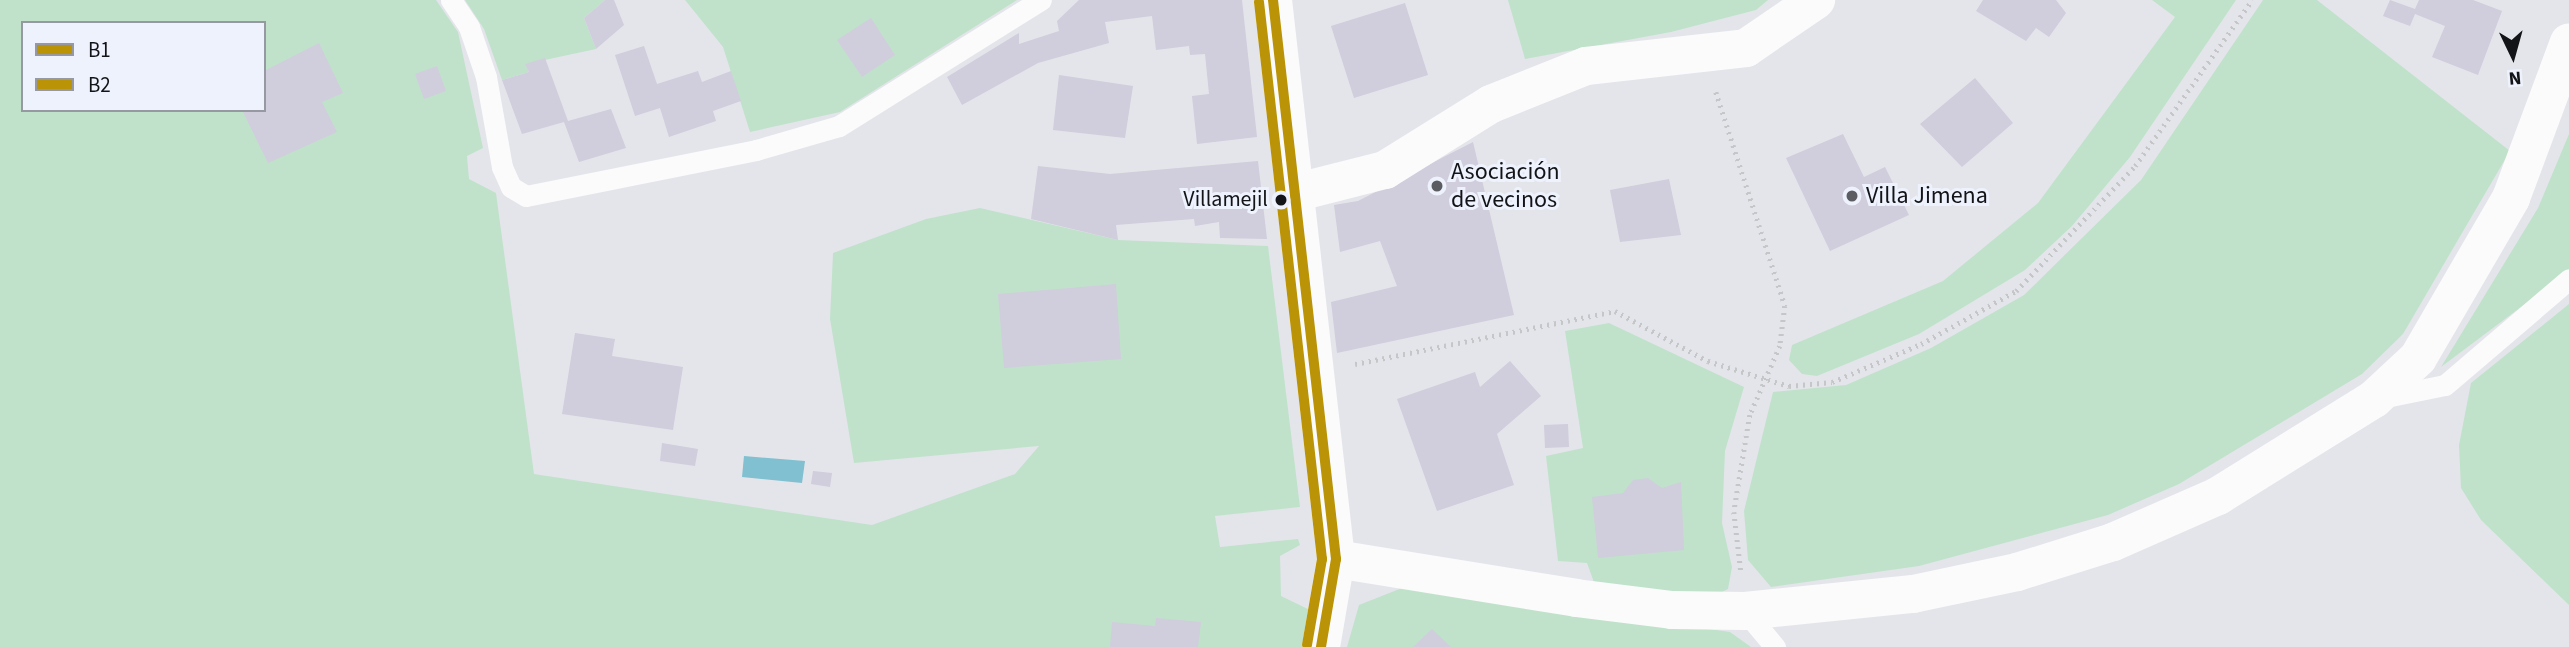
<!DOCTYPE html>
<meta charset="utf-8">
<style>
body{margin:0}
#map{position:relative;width:2569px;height:647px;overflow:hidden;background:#e4e5ea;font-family:"Source Sans 3",sans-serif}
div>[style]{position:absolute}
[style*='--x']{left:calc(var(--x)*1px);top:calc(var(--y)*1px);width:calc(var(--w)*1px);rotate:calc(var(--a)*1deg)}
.green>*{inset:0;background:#c0e2cb}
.water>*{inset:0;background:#80c0d0}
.building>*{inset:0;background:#d0cddc}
.path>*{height:4.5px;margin-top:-2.25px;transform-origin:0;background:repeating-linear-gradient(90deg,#c5c6c7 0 2px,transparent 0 7px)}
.service>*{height:21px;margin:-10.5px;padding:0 10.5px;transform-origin:10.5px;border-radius:10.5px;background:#fbfbfc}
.minor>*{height:38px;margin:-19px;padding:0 19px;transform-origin:19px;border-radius:19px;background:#fbfbfc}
.bus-1>*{height:10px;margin:-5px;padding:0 5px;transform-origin:5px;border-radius:5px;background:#ba9306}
.bus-2>*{height:10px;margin:-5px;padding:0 5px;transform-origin:5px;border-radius:5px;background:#ba9306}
.dots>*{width:19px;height:19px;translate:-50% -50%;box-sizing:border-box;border:4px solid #eef2fc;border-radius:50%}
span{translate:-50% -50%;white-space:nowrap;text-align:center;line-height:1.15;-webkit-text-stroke:6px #eef2fc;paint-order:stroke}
.bus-label{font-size:22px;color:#131418}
.right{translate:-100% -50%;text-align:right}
.poi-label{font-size:24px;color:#131418}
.left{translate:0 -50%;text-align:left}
.legend{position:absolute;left:21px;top:21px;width:245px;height:91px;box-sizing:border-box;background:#eef2fc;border:2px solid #9699a1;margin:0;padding:9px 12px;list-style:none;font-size:21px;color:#131418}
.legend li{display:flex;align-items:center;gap:14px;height:35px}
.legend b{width:35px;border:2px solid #9699a1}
.north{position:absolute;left:2478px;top:21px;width:70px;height:70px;-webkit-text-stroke:5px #eef2fc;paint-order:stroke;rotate:175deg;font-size:19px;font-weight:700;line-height:28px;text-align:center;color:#131418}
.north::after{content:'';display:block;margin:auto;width:24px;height:32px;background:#131418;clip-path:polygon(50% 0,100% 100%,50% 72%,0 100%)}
</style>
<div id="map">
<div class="green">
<div style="clip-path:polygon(evenodd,0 0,436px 0,458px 32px,483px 148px,467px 156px,469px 179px,496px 193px,534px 474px,872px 525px,1015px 474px,1039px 446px,854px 463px,830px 319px,833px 253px,926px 219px,980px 208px,1118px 240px,1268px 246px,1300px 507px,1215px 516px,1220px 547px,1298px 539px,1300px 545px,1280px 556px,1281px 596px,1312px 611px,1304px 647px,0 647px,0 0,23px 23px,264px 23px,264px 110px,23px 110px,23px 23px)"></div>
<div style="clip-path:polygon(465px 0,605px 0,584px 18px,596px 49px,526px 64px,529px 72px,502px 80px,484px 29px)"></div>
<div style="clip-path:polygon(685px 0,1017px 0,840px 112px,750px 132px,723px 47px)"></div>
<div style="clip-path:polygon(1508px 0,1768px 0,1756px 10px,1671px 32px,1525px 59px)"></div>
<div style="clip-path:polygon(2152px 0,2236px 0,2130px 157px,2072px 226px,2025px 270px,1919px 334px,1817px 376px,1802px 374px,1789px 360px,1792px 345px,1943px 281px,2038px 203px,2175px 17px)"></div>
<div style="clip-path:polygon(2263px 0,2317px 0,2510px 151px,2403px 334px,2362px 374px,2179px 484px,2108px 515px,1919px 566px,1771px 587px,1748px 560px,1744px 511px,1773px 392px,1846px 385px,1931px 348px,2024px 295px,2141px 180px)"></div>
<div style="clip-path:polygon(2569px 134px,2569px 271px,2441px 367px,2538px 208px)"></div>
<div style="clip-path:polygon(2569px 304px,2569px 605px,2481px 520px,2461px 488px,2459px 445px,2471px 383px)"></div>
<div style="clip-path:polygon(1609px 323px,1744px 387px,1725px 451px,1722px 523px,1732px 567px,1728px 589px,1708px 599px,1596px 588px,1587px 563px,1558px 561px,1546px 456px,1583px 448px,1565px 331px)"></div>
<div style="clip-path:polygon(1407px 586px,1730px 632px,1751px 647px,1347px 647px,1359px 605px)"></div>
</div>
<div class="water">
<div style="clip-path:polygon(744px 456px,805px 461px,802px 483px,742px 477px)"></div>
</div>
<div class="building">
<div style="clip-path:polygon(605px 0,614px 0,624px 25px,596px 49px,584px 18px)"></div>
<div style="clip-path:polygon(1079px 0,1242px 0,1257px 137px,1197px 144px,1192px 96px,1209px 94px,1205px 54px,1190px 55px,1189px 46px,1156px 50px,1152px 16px,1105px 22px,1109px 43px,1038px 63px,962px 105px,947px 77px,1019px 33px,1019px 44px,1059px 31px,1057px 21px)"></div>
<div style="clip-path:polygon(1983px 0,2056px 0,2066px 13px,2049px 37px,2036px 28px,2026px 41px,1976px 11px)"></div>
<div style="clip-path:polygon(2390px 0,2415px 9px,2419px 0,2473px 0,2502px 11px,2478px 75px,2432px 57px,2445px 26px,2415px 14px,2410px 26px,2383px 16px)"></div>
<div style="clip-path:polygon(1405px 3px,1428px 75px,1354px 98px,1331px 26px)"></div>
<div style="clip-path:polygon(871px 18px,895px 55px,862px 77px,837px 40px)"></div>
<div style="clip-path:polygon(319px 43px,343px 93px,322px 102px,337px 132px,268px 163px,242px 110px,264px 110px,264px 71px)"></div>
<div style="clip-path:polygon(644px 46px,657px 84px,698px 71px,702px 82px,731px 71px,741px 101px,713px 111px,716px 121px,669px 137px,660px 108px,635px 116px,615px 55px)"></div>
<div style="clip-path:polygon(545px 58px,568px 121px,611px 109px,626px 148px,579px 162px,564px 122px,522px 134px,502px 80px,529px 72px,525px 64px)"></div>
<div style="clip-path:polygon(437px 66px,446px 91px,424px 99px,415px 74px)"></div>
<div style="clip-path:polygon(1059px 75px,1133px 86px,1125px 138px,1053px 130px)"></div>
<div style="clip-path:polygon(1975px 78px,2013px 123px,1962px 167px,1920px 124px)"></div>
<div style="clip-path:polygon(1843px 134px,1864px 177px,1885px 167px,1909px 215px,1830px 251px,1786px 158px)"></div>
<div style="clip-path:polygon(1473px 142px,1514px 315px,1337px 353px,1331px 302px,1397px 286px,1380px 241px,1340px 252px,1334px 205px,1358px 201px)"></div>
<div style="clip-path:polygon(1258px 161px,1267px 239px,1220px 238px,1219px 222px,1195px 226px,1194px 219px,1116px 225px,1118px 240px,1031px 219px,1038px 166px,1110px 174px)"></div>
<div style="clip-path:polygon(1669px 179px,1681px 235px,1620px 242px,1610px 190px)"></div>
<div style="clip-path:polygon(1116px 284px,1121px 359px,1004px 368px,998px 294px)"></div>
<div style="clip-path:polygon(575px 333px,615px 339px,612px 356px,683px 367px,673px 430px,562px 414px)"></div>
<div style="clip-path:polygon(1510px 361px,1541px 396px,1497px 434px,1514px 485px,1437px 511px,1397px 399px,1475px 372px,1480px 387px)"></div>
<div style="clip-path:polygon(1568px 424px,1569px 447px,1545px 448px,1544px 425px)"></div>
<div style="clip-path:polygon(662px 443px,698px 449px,695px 466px,660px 461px)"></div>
<div style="clip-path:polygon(813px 471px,832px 473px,830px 487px,811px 484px)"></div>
<div style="clip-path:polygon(1648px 478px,1662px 488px,1681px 482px,1684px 550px,1598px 558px,1592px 497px,1623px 493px,1633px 480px)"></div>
<div style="clip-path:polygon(1156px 618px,1201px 622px,1198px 647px,1110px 647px,1112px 622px,1155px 626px)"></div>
<div style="clip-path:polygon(1432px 629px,1451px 647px,1413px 647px)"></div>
</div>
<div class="path">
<div style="--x:1716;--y:92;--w:225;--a:72.1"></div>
<div style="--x:1785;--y:306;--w:40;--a:97.1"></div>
<div style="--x:1780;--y:346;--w:75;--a:113.5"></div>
<div style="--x:1750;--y:415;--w:98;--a:99.4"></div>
<div style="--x:1734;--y:512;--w:60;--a:83.3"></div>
<div style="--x:1355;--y:364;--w:265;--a:-11.5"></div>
<div style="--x:1615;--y:311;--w:106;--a:28.3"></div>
<div style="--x:1708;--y:361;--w:85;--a:17.2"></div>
<div style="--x:1789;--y:386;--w:43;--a:-5.3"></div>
<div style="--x:1832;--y:382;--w:97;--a:-23.1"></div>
<div style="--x:1921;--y:344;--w:109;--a:-29.2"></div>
<div style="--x:2016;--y:291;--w:173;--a:-46.4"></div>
<div style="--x:2135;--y:166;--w:203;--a:-54.8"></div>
</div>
<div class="service">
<div style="--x:451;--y:0;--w:32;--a:56"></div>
<div style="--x:469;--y:27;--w:53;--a:71.2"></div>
<div style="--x:486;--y:77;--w:91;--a:79.9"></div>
<div style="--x:502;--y:167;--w:22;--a:66"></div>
<div style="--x:511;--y:187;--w:17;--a:31"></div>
<div style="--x:526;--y:196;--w:235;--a:-11.3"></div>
<div style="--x:756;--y:150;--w:86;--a:-16.1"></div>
<div style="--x:839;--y:126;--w:238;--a:-32"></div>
<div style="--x:2376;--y:399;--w:70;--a:-11.5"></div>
<div style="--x:2445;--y:385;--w:163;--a:-40.5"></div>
<div style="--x:1745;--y:611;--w:47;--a:50.2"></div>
</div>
<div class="minor">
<div style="--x:1273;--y:0;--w:563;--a:83.57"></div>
<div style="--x:1336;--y:559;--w:89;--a:99.7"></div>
<div style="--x:1294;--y:193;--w:94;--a:-14.2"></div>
<div style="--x:1385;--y:170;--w:125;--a:-31.9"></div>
<div style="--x:1491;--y:104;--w:102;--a:-21.8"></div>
<div style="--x:1586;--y:66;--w:161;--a:-6.4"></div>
<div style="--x:1746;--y:48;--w:85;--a:-34.4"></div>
<div style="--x:1336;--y:559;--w:243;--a:9.2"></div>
<div style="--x:1576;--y:598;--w:97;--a:7.1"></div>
<div style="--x:1672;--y:610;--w:73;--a:0.8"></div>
<div style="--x:1745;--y:611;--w:169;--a:-5.8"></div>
<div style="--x:1913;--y:594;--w:106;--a:-11.9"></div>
<div style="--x:2017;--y:572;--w:101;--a:-17.4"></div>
<div style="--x:2113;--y:542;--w:115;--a:-23.7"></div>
<div style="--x:2218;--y:496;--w:184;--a:-31.9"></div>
<div style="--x:2374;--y:399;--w:60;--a:-43"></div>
<div style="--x:2418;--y:358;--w:185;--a:-59.8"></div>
<div style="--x:2511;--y:198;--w:166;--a:-69.6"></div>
</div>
<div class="bus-1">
<div style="--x:1273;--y:0;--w:563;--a:83.57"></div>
<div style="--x:1336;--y:559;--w:89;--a:99.7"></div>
</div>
<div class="bus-2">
<div style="--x:1259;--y:2;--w:561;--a:83.55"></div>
<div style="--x:1322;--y:559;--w:87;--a:99.9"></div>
</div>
<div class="dots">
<div style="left:1437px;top:186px;background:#5c5d62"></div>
<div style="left:1852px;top:196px;background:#5c5d62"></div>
<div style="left:1281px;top:200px;background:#131418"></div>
</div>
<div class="bus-label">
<span class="right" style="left:1268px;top:200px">Villamejil</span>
</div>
<div class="poi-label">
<span class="left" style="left:1451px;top:186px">Asociación<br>de vecinos</span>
<span class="left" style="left:1866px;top:196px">Villa Jimena</span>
</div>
<ul class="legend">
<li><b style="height:9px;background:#ba9306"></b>B1</li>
<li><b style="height:9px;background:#ba9306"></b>B2</li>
</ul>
<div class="north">N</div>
</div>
